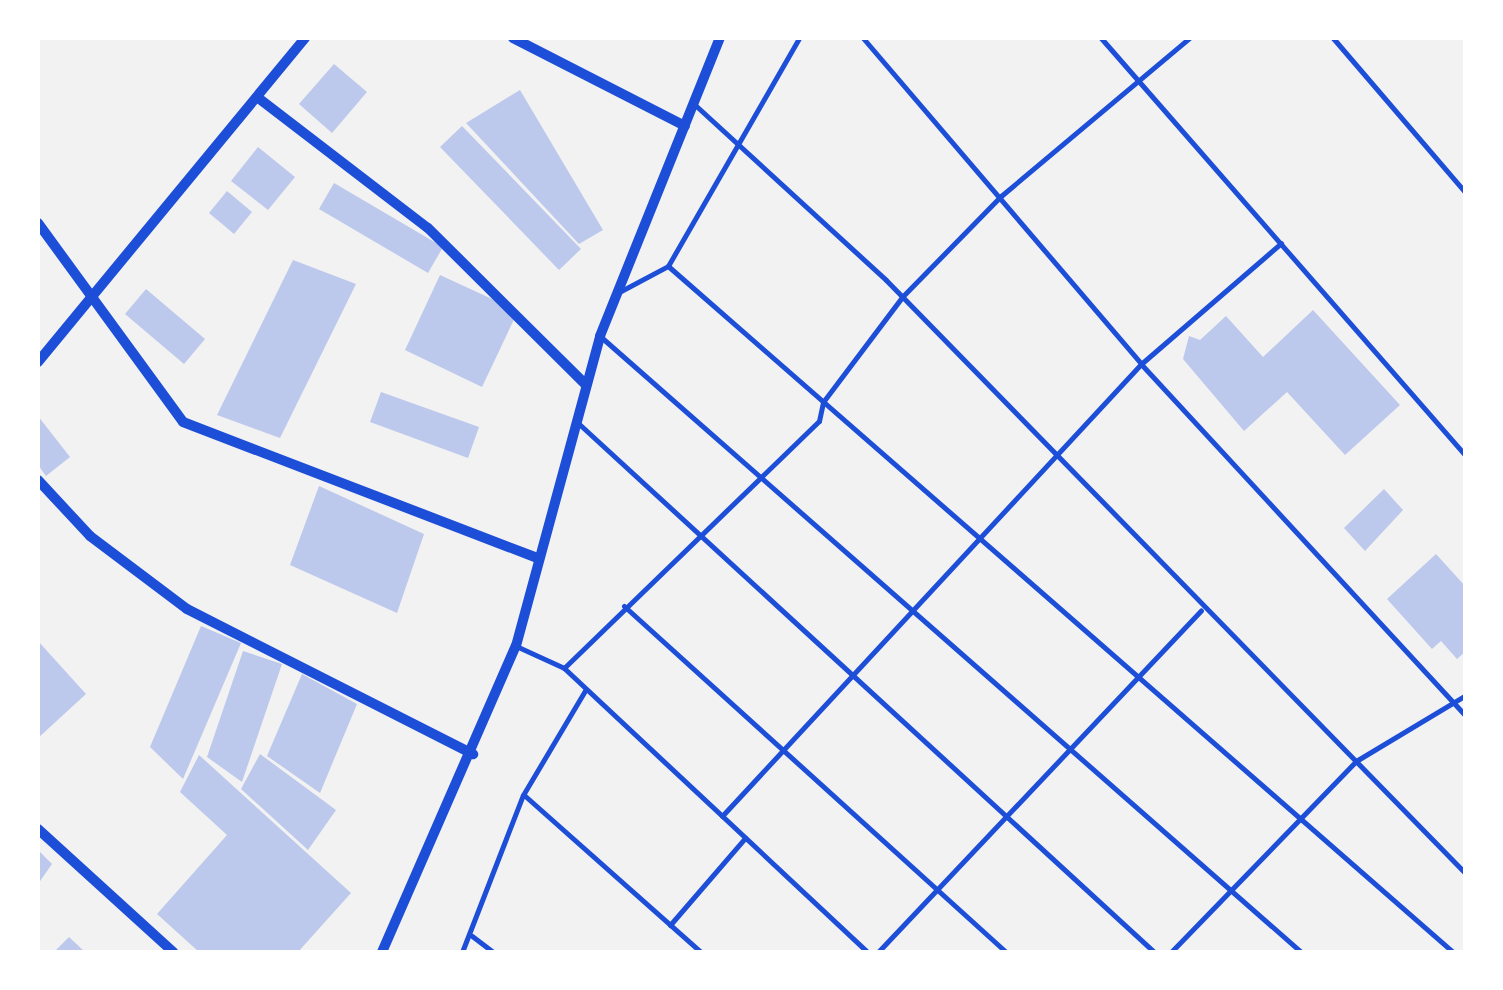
<!DOCTYPE html>
<style>
body{margin:0}
#map{position:relative;width:1503px;height:990px;overflow:hidden;background:#f2f2f2;font-family:"Alegreya Sans",sans-serif}
div>[style]{position:absolute}
[style*='--x']{left:calc(var(--x)*1px);top:calc(var(--y)*1px);width:calc(var(--w)*1px);rotate:calc(var(--a)*1deg)}
.building>*{inset:0;background:#bdc9ec}
.service>*{height:5px;margin:-2.5px;padding:0 2.5px;transform-origin:2.5px;border-radius:2.5px;background:#1d4ed8}
.minor>*{height:10px;margin:-5px;padding:0 5px;transform-origin:5px;border-radius:5px;background:#1d4ed8}
span{translate:-50% -50%;white-space:nowrap;text-align:center;line-height:1.15;-webkit-text-stroke:10px #fff;paint-order:stroke}
.frame{position:absolute;inset:0;border:40px solid #fff;pointer-events:none}
</style>
<div id="map">
<div class="building">
<div style="clip-path:polygon(334px 64px,367px 92px,332px 133px,299px 104px)"></div>
<div style="clip-path:polygon(520px 90px,603px 230px,579px 244px,466px 123px)"></div>
<div style="clip-path:polygon(462px 126px,581px 249px,559px 270px,440px 147px)"></div>
<div style="clip-path:polygon(258px 147px,295px 177px,268px 210px,231px 181px)"></div>
<div style="clip-path:polygon(334px 183px,443px 247px,428px 273px,319px 209px)"></div>
<div style="clip-path:polygon(227px 191px,252px 212px,234px 234px,209px 213px)"></div>
<div style="clip-path:polygon(293px 260px,356px 284px,280px 438px,217px 415px)"></div>
<div style="clip-path:polygon(440px 275px,518px 311px,482px 387px,405px 350px)"></div>
<div style="clip-path:polygon(146px 289px,205px 339px,184px 364px,125px 314px)"></div>
<div style="clip-path:polygon(1313px 310px,1400px 405px,1345px 455px,1287px 392px,1244px 431px,1183px 359px,1189px 336px,1200px 340px,1226px 316px,1263px 357px)"></div>
<div style="clip-path:polygon(381px 392px,479px 427px,468px 458px,370px 422px)"></div>
<div style="clip-path:polygon(38px 416px,70px 457px,46px 476px,38px 465px)"></div>
<div style="clip-path:polygon(319px 486px,424px 534px,397px 613px,290px 565px)"></div>
<div style="clip-path:polygon(1384px 489px,1403px 510px,1365px 551px,1344px 528px)"></div>
<div style="clip-path:polygon(1436px 554px,1466px 587px,1466px 651px,1457px 659px,1441px 641px,1432px 649px,1387px 599px)"></div>
<div style="clip-path:polygon(201px 626px,241px 643px,183px 779px,150px 747px)"></div>
<div style="clip-path:polygon(38px 641px,86px 694px,38px 738px)"></div>
<div style="clip-path:polygon(243px 651px,282px 664px,242px 782px,207px 757px)"></div>
<div style="clip-path:polygon(302px 674px,357px 704px,320px 793px,267px 756px)"></div>
<div style="clip-path:polygon(260px 754px,336px 810px,308px 850px,241px 789px)"></div>
<div style="clip-path:polygon(199px 755px,351px 893px,298px 952px,199px 952px,157px 914px,227px 835px,180px 792px)"></div>
<div style="clip-path:polygon(38px 850px,52px 864px,38px 884px)"></div>
<div style="clip-path:polygon(69px 937px,85px 952px,54px 952px)"></div>
</div>
<div class="service">
<div style="--x:863;--y:38;--w:428;--a:49.5"></div>
<div style="--x:1141;--y:364;--w:479;--a:47.3"></div>
<div style="--x:1101;--y:38;--w:555;--a:48.87"></div>
<div style="--x:1333;--y:38;--w:204;--a:49.4"></div>
<div style="--x:694;--y:104;--w:260;--a:42.5"></div>
<div style="--x:886;--y:280;--w:830;--a:45.68"></div>
<div style="--x:668;--y:266;--w:1043;--a:41.15"></div>
<div style="--x:621;--y:291;--w:53;--a:-28"></div>
<div style="--x:668;--y:266;--w:263;--a:-60.1"></div>
<div style="--x:601;--y:337;--w:932;--a:41.3"></div>
<div style="--x:578;--y:423;--w:782;--a:42.56"></div>
<div style="--x:624;--y:606;--w:515;--a:42.17"></div>
<div style="--x:516;--y:646;--w:53;--a:24.6"></div>
<div style="--x:564;--y:668;--w:415;--a:43.1"></div>
<div style="--x:564;--y:668;--w:355;--a:-44.1"></div>
<div style="--x:819;--y:421;--w:19;--a:-78"></div>
<div style="--x:823;--y:402;--w:131;--a:-53"></div>
<div style="--x:902;--y:297;--w:141;--a:-45.6"></div>
<div style="--x:1001;--y:196;--w:246;--a:-40"></div>
<div style="--x:524;--y:795;--w:237;--a:41.6"></div>
<div style="--x:722;--y:816;--w:616;--a:-47.17"></div>
<div style="--x:1141;--y:364;--w:185;--a:-40.8"></div>
<div style="--x:670;--y:925;--w:115;--a:-49.2"></div>
<div style="--x:472;--y:936;--w:26;--a:37"></div>
<div style="--x:462;--y:952;--w:168;--a:-68.8"></div>
<div style="--x:523;--y:795;--w:123;--a:-59.3"></div>
<div style="--x:878;--y:952;--w:470;--a:-46.6"></div>
<div style="--x:1171;--y:952;--w:266;--a:-45.9"></div>
<div style="--x:1356;--y:761;--w:128;--a:-31"></div>
</div>
<div class="minor">
<div style="--x:513;--y:38;--w:193;--a:27.1"></div>
<div style="--x:257;--y:97;--w:215;--a:37.5"></div>
<div style="--x:428;--y:228;--w:223;--a:44.8"></div>
<div style="--x:38;--y:223;--w:246;--a:53.9"></div>
<div style="--x:183;--y:422;--w:381;--a:21"></div>
<div style="--x:38;--y:362;--w:420;--a:-50.5"></div>
<div style="--x:38;--y:480;--w:76;--a:47.1"></div>
<div style="--x:90;--y:536;--w:121;--a:37"></div>
<div style="--x:187;--y:609;--w:321;--a:26.9"></div>
<div style="--x:38;--y:829;--w:183;--a:42.3"></div>
<div style="--x:382;--y:952;--w:334;--a:-66.4"></div>
<div style="--x:516;--y:646;--w:321;--a:-74.8"></div>
<div style="--x:600;--y:336;--w:321;--a:-68.1"></div>
</div>
<div class="frame"></div>
</div>
